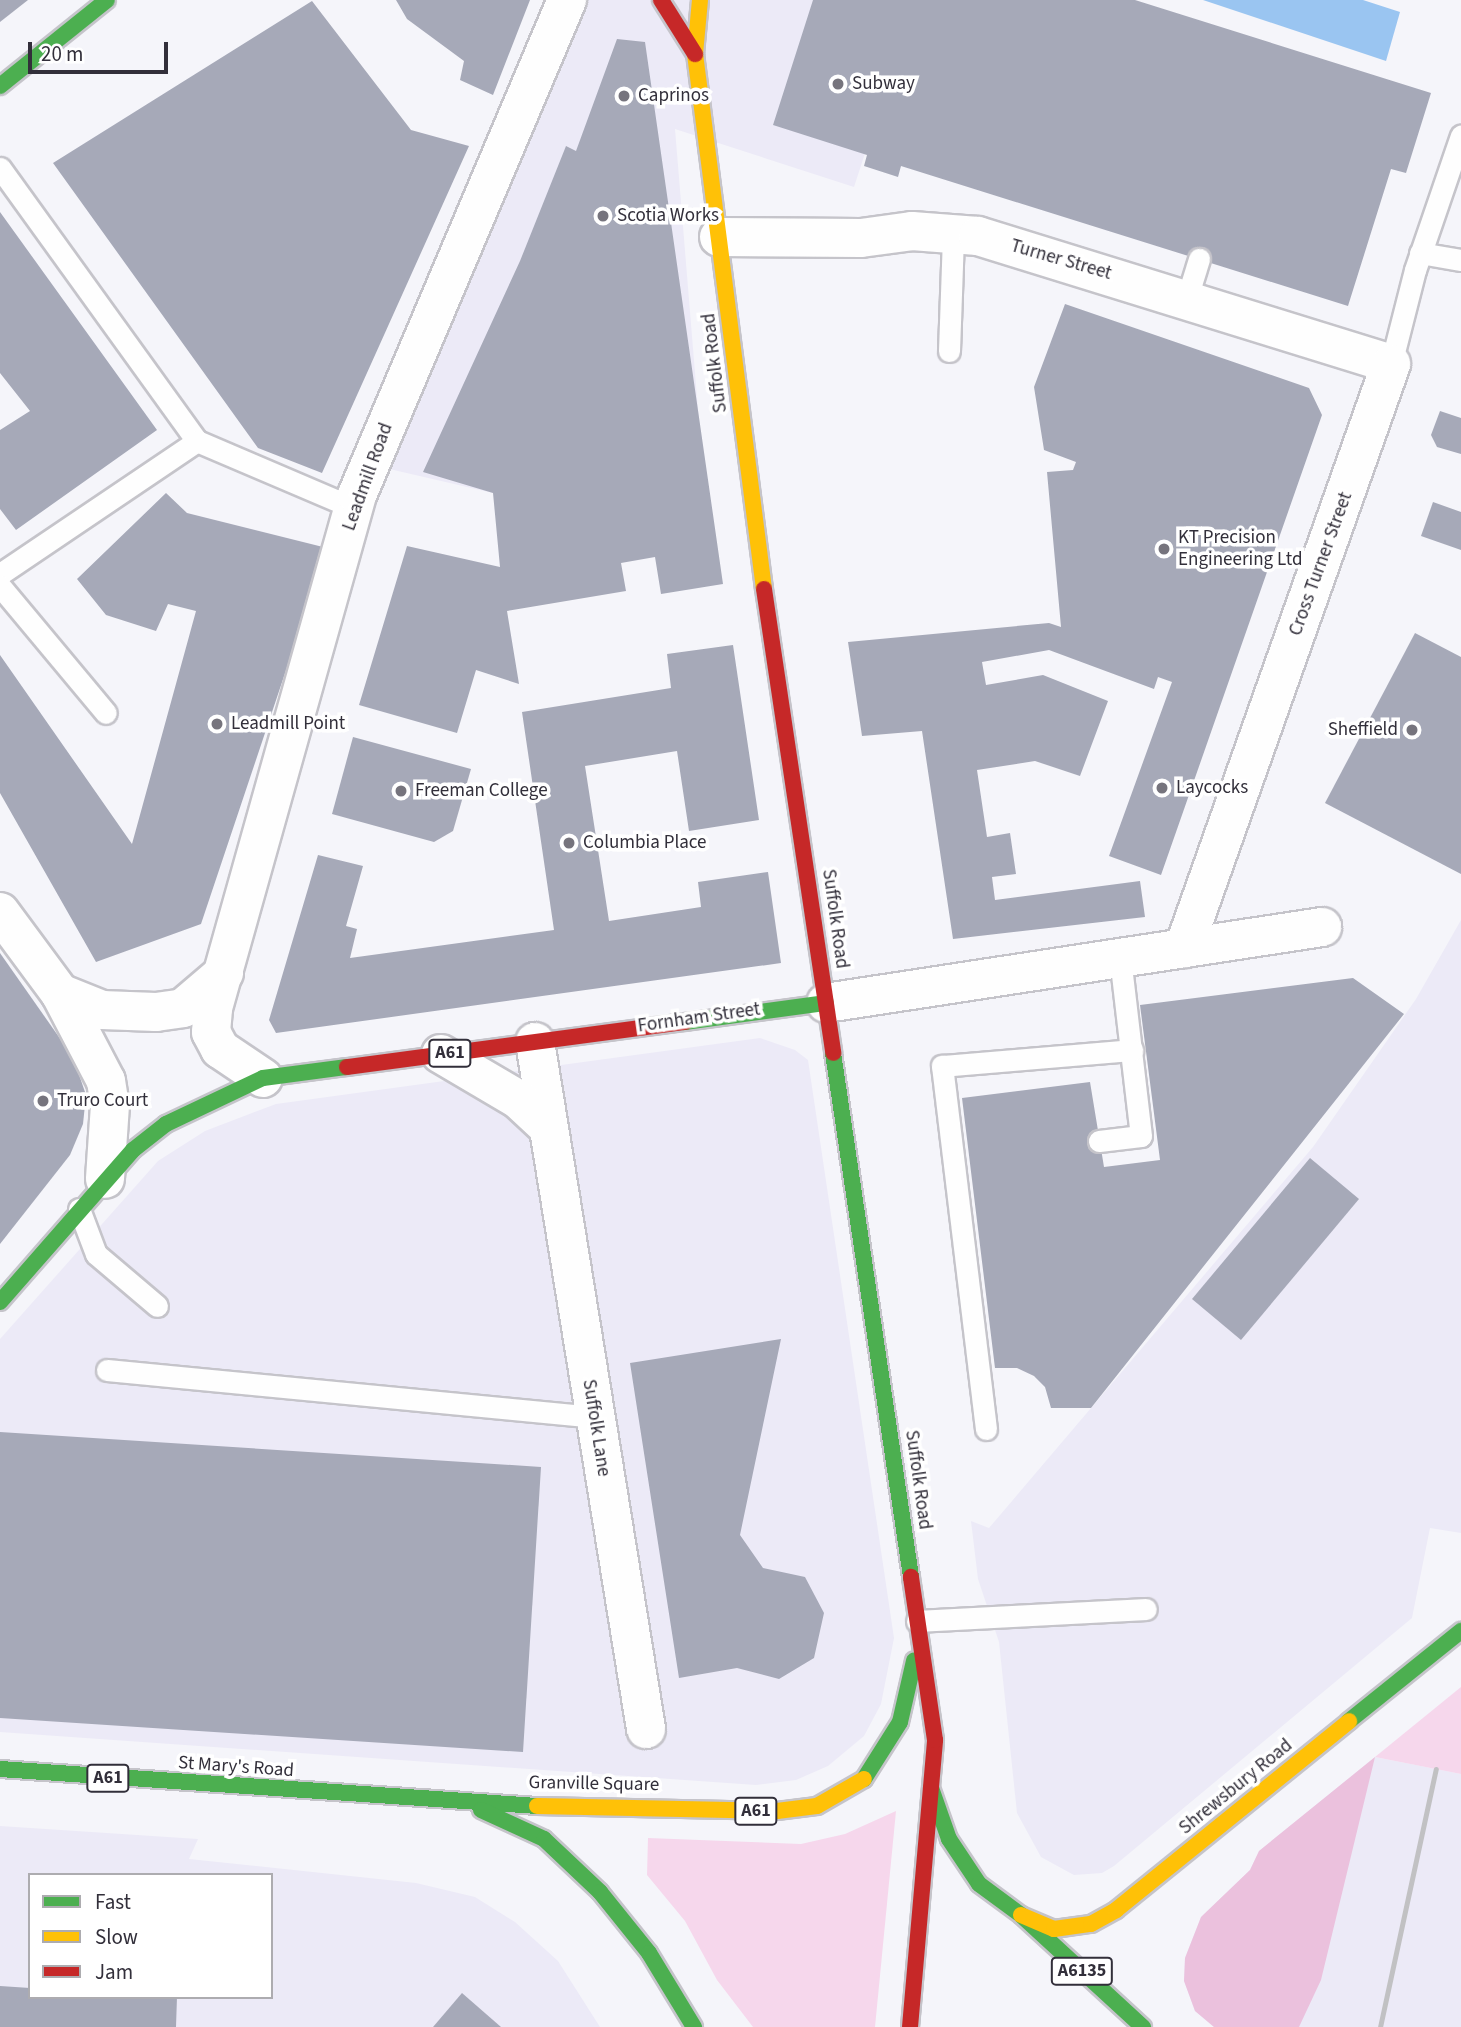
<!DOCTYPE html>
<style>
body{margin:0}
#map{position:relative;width:1461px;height:2027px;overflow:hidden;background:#f5f5fa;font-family:"Source Sans 3",sans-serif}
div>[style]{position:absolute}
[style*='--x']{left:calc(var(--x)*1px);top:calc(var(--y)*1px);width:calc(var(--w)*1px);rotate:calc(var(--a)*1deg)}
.built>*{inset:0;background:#eceaf7}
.green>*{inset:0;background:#f6d7ec}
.forest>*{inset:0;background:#ebc1dd}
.water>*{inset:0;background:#9ac5f1}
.building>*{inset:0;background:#a6a9b8}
.roads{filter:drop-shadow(2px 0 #c5c4ca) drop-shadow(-2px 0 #c5c4ca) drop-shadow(0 2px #c5c4ca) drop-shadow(0 -2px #c5c4ca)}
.lane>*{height:21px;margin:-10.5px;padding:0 10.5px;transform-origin:10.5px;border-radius:10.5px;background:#fefefe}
.street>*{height:38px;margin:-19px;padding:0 19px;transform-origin:19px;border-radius:19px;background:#fefefe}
.fast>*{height:16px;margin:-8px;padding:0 8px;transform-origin:8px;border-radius:8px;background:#4caf50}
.slow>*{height:16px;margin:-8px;padding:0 8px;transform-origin:8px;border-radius:8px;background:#ffc107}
.jam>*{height:16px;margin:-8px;padding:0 8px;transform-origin:8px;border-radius:8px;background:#c62828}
.rail>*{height:5px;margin:-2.5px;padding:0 2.5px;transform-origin:2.5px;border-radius:2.5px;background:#c1c1c3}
.dots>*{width:19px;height:19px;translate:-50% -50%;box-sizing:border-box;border:4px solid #fff;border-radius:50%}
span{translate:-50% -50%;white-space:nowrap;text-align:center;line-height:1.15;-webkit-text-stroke:7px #fff;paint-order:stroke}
.shield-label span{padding:2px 5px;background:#fff;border:2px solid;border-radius:5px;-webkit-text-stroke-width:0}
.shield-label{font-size:18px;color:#322f3a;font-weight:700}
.poi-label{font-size:19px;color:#322f3a}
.left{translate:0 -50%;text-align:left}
.right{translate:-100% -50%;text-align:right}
.street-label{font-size:19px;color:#322f3a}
.legend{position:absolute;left:28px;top:1873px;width:245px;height:126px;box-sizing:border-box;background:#fff;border:2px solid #adacb0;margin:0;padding:9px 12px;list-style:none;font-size:21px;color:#322f3a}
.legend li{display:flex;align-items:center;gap:14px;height:35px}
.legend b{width:35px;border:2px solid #adacb0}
.scale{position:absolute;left:28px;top:42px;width:140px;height:32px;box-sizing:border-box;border:4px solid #322f3a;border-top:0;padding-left:9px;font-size:21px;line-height:24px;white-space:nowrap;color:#322f3a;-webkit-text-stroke:5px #fff;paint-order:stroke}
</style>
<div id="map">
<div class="built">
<div style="clip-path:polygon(576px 0,915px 0,854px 187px,675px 129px,702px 458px,493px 493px,385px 468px)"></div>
<div style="clip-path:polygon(1461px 920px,1461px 1533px,1430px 1528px,1412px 1618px,1114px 1866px,1102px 1873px,1074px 1875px,1041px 1857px,1017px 1813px,999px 1642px,978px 1579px,971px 1521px,989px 1528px,1313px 1147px,1416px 999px)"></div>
<div style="clip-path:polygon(760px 1038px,795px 1050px,808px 1060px,894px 1638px,881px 1704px,864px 1736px,828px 1766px,796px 1780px,756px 1785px,0 1732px,0 1339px,158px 1161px,205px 1131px,276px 1104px)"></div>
<div style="clip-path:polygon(1375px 1757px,1461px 1774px,1461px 2027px,1214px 2027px,1195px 2011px,1184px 1981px,1185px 1958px,1201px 1917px,1250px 1870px,1259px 1851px)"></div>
<div style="clip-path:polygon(evenodd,0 1826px,198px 1839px,189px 1859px,416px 1883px,475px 1897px,515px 1922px,558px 1961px,600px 2027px,0 2027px,0 1826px,30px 1875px,271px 1875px,271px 1997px,30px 1997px,30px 1875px)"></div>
</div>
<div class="green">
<div style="clip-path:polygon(1461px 1687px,1461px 1774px,1375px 1757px)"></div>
<div style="clip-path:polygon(896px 1811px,875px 2027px,753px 2027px,717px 1980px,685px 1921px,647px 1875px,648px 1838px,801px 1844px,845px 1834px)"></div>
</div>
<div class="forest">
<div style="clip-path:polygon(1375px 1757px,1321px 1980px,1299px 2027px,1214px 2027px,1195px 2011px,1184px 1981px,1185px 1958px,1201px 1917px,1250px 1870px,1259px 1851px)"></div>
</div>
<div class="water">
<div style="clip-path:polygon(1203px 0,1363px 0,1400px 12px,1386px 61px)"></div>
</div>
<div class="building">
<div style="clip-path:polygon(0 0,28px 0,0 22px)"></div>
<div style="clip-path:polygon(396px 0,530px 0,493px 95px,460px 80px,464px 61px,407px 19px)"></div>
<div style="clip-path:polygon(813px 0,1135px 0,1431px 93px,1406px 173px,1391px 169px,1348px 306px,901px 166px,898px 177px,864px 166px,867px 155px,773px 125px)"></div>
<div style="clip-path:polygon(312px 1px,411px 130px,469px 146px,322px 473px,258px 448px,53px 163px)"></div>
<div style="clip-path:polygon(617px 39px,645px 42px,723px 584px,661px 594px,655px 557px,621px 563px,626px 591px,507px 611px,519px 684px,476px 670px,457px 733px,359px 705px,407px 546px,500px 567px,493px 493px,423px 472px,520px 261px,566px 146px,576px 151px)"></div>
<div style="clip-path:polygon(0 212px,157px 430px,16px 530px,0 509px,0 430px,30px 411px,0 373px)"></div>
<div style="clip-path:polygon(1065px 304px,1309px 388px,1322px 415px,1161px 875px,1109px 856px,1172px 682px,1158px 677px,1154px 689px,1049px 650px,982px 662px,986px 685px,1043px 675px,1108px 701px,1080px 776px,1035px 761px,977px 770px,987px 837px,1010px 833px,1016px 874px,992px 877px,995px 900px,1140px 881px,1145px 917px,953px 939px,922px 731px,862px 736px,848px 642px,1049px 623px,1061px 627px,1047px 472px,1073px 470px,1076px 462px,1044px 450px,1034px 387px)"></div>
<div style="clip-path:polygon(1440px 411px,1461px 418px,1461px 454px,1437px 447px,1431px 435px)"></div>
<div style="clip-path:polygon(166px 493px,187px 513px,327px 548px,201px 924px,96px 962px,0 793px,0 655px,132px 844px,196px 611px,168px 604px,156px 631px,106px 615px,77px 579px)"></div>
<div style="clip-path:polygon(1433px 502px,1461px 512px,1461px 550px,1421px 536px)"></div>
<div style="clip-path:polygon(1415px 633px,1461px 657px,1461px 874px,1325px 803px)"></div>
<div style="clip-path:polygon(733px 645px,759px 820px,689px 831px,677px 751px,585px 766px,609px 921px,701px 907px,698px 882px,768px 872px,781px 963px,276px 1033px,269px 1020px,318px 855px,363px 866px,346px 926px,357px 929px,350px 958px,554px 930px,522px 712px,671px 688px,667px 654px)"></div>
<div style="clip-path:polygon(353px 737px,471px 769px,453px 831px,434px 842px,332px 814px)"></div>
<div style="clip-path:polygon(0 953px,73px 1057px,86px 1095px,83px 1124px,70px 1155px,0 1244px)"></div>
<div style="clip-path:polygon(1353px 978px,1404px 1014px,1091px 1408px,1051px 1408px,1045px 1387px,1034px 1376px,1017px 1368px,995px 1368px,962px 1098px,1090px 1082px,1104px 1167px,1160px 1160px,1140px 1005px)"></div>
<div style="clip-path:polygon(1310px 1158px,1359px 1199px,1241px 1340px,1192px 1299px)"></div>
<div style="clip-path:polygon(781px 1339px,740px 1535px,763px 1568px,805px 1577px,824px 1613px,814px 1658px,779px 1679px,737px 1668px,679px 1678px,630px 1363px)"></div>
<div style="clip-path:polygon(0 1432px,541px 1467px,523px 1752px,0 1718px)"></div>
<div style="clip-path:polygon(0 1986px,30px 1988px,30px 1997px,177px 1997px,176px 2027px,0 2027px)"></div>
<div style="clip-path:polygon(462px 1993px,501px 2027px,433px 2027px)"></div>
</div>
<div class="roads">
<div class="lane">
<div style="--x:0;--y:168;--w:337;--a:54.2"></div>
<div style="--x:197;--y:441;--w:171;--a:23.1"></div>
<div style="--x:1420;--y:253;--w:42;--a:9.7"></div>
<div style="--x:1187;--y:298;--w:41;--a:-72.9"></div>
<div style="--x:949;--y:351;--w:117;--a:-88"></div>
<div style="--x:1391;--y:364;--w:97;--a:-75.7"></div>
<div style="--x:1415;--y:270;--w:142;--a:-71.1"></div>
<div style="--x:0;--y:574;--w:238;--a:-34"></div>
<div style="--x:0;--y:586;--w:165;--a:50.2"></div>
<div style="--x:1099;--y:1141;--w:42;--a:-6.8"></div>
<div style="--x:1141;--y:1136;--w:179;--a:-96.7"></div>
<div style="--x:79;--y:1209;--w:48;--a:69.3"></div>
<div style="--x:96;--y:1254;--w:80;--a:40.4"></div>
<div style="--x:107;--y:1370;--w:489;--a:5.5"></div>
<div style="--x:986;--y:1429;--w:366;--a:-96.9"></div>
<div style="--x:942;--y:1066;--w:191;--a:-4.8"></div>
<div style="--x:917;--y:1621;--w:229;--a:-3"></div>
</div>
<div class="street">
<div style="--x:719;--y:237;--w:142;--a:0.4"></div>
<div style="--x:861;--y:238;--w:51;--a:-7.8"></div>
<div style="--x:912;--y:231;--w:66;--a:4.3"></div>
<div style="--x:978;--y:236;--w:432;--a:17.2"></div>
<div style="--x:1391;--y:364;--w:620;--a:109.52"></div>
<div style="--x:0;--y:912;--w:101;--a:53.5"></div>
<div style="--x:60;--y:993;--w:99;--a:62.4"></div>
<div style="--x:106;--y:1081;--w:24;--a:81"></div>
<div style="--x:110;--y:1105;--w:74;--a:93.9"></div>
<div style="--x:60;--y:993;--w:45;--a:22"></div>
<div style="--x:102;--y:1010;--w:54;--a:2.1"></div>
<div style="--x:156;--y:1012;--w:27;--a:-8"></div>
<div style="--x:183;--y:1008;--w:54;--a:-40.5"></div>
<div style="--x:826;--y:1003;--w:502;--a:-8.71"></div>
<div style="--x:535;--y:1042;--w:696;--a:80.82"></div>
<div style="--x:441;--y:1054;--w:91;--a:30.5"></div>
<div style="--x:519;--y:1100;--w:40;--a:43"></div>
<div style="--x:263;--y:1078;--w:52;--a:-146"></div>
<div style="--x:220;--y:1049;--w:19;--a:-118"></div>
<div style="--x:211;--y:1032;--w:24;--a:-85"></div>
<div style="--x:213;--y:1008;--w:533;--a:-74.32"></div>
<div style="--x:357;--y:495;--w:538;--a:-67.01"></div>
</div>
<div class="fast">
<div style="--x:0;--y:86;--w:137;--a:-38.8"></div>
<div style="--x:685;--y:1022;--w:142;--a:-7.7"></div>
<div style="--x:833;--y:1053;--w:530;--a:81.53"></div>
<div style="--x:0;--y:1302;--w:202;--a:-48.8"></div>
<div style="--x:133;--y:1150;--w:42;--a:-38.2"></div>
<div style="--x:166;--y:1124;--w:107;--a:-25.4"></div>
<div style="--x:263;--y:1078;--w:85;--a:-7.5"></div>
<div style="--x:1349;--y:1721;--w:144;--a:-38.8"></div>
<div style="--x:0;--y:1769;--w:538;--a:3.94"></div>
<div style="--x:864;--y:1779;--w:67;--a:-57.7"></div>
<div style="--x:900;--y:1722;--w:63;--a:-77.1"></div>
<div style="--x:931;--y:1788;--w:54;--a:70.6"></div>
<div style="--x:949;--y:1839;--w:54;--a:56.3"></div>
<div style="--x:979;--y:1884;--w:52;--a:36.4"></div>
<div style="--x:1021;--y:1915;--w:166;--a:42.6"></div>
<div style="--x:481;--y:1810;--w:69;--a:24.7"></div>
<div style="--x:544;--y:1839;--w:77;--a:43.4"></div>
<div style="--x:600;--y:1892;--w:78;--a:51.2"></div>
<div style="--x:649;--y:1953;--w:87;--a:58.7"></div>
</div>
<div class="slow">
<div style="--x:700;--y:0;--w:54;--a:95.3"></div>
<div style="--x:695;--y:54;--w:539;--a:82.65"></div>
<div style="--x:537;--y:1806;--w:240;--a:1.2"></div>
<div style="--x:777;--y:1811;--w:40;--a:-7.1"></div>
<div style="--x:817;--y:1806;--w:54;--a:-29.9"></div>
<div style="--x:1021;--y:1915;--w:36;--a:23"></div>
<div style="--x:1054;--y:1929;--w:37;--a:-8"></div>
<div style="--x:1091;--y:1924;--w:29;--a:-29"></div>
<div style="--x:1116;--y:1910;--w:300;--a:-39"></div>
</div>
<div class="jam">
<div style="--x:661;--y:0;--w:64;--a:57.8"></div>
<div style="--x:764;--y:589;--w:469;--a:81.5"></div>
<div style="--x:347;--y:1067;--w:341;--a:-7.6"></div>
<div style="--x:910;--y:2027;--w:288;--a:-85"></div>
<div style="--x:935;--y:1740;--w:165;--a:-98.4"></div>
</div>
</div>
<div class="rail">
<div style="--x:1380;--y:2027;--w:264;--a:-77.8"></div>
</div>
<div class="dots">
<div style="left:838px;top:84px;background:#76747d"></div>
<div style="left:624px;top:96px;background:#76747d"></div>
<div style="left:603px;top:216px;background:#76747d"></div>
<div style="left:1164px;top:549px;background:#76747d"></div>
<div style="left:217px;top:724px;background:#76747d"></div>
<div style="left:1412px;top:730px;background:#76747d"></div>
<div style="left:1162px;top:788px;background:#76747d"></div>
<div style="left:401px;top:791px;background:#76747d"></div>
<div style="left:569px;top:843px;background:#76747d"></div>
<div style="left:43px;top:1101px;background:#76747d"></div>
</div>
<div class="shield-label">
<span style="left:450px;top:1053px">A61</span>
<span style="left:108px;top:1778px">A61</span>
<span style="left:756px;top:1811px">A61</span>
<span style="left:1082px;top:1971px">A6135</span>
</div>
<div class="poi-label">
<span class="left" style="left:852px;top:84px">Subway</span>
<span class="left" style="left:638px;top:96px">Caprinos</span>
<span class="left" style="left:617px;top:216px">Scotia Works</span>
<span class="left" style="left:1178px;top:549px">KT Precision<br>Engineering Ltd</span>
<span class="left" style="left:231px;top:724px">Leadmill Point</span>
<span class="right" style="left:1398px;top:730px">Sheffield</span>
<span class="left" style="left:1176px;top:788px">Laycocks</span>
<span class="left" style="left:415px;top:791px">Freeman College</span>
<span class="left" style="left:583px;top:843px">Columbia Place</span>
<span class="left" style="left:57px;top:1101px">Truro Court</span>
</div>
<div class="street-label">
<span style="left:1061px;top:260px;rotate:16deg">Turner Street</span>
<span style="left:715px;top:363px;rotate:-97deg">Suffolk Road</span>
<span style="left:368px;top:477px;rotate:-70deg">Leadmill Road</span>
<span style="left:1321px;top:564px;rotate:-70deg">Cross Turner Street</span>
<span style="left:835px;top:919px;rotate:82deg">Suffolk Road</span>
<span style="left:699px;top:1018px;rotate:-8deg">Fornham Street</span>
<span style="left:596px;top:1428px;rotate:81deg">Suffolk Lane</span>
<span style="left:918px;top:1480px;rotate:82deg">Suffolk Road</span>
<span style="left:236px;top:1767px;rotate:4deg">St Mary's Road</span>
<span style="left:594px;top:1784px;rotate:1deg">Granville Square</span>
<span style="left:1236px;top:1787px;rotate:-39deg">Shrewsbury Road</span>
</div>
<ul class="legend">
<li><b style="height:9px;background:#4caf50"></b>Fast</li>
<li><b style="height:9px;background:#ffc107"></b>Slow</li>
<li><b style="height:9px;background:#c62828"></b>Jam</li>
</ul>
<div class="scale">20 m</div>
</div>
